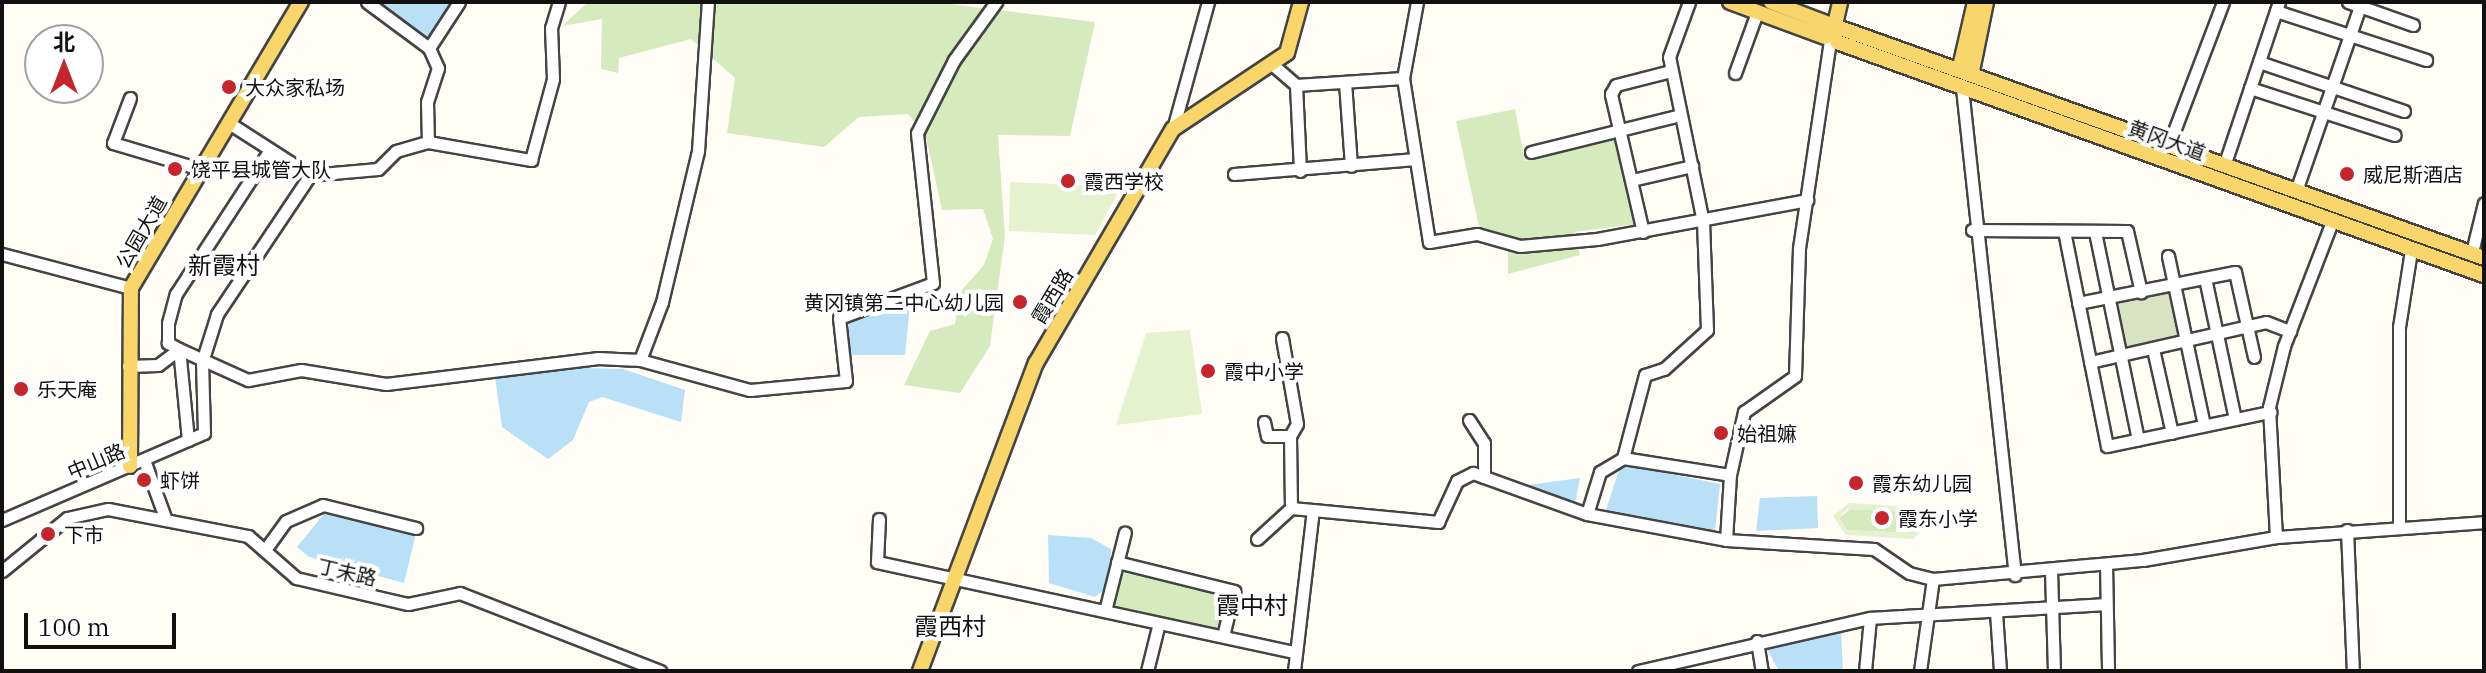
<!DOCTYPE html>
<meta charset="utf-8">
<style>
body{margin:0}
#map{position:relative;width:2486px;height:673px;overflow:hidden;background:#fffdf5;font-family:"IBM Plex Serif","Noto Sans SC",serif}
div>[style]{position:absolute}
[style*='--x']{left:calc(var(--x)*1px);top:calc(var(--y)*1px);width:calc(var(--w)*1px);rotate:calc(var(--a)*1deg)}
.green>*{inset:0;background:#d5ebbd}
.cemetery>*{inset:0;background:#d9e3c4}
.pitch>*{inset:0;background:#e6f2cf}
.water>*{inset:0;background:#b9e0f7}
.roads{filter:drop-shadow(2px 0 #444) drop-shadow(-2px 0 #444) drop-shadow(0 2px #444) drop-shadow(0 -2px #444)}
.minor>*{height:11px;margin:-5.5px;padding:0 5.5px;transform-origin:5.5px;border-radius:5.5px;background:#fff}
.major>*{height:14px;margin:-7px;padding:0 7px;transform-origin:7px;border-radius:7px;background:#f9d66b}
.dots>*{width:22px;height:22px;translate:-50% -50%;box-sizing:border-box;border:4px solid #fff;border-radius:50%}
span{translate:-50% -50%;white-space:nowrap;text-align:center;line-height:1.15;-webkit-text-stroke:8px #fff;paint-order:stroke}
.poi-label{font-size:20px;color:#111}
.left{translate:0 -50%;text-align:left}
.right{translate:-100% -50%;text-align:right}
.street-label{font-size:20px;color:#111}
.quarter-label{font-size:24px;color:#111}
.frame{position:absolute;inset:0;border:4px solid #111;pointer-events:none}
.north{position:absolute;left:24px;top:24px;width:80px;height:80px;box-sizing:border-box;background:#fff;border:2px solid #a0a0a0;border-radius:50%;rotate:0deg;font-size:22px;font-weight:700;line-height:32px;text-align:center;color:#111}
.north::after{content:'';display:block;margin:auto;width:28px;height:36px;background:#c4262e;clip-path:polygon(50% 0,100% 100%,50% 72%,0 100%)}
.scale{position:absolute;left:24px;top:613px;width:152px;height:36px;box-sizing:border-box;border:4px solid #111;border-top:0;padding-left:10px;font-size:24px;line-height:28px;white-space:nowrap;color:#111;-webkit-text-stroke:6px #fff;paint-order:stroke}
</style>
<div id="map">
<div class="green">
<div style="clip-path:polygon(588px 2px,934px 2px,1095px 22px,1070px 136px,998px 135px,1005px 236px,990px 346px,960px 393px,904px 385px,930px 331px,955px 324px,960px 292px,984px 265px,993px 239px,983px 209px,942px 210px,926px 137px,908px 114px,859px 117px,824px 147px,727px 133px,735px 78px,691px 39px,619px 58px,618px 73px,601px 69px,602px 19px,562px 26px)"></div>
<div style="clip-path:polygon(1515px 109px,1525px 161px,1614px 137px,1636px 224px,1574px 232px,1580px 255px,1508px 274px,1508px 235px,1479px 227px,1456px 121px)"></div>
<div style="clip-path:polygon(1850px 509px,1910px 512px,1920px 524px,1910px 533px,1847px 530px,1839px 518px)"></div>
<div style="clip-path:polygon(1123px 570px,1230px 594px,1221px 632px,1113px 607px)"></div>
</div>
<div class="cemetery">
<div style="clip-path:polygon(2174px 285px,2186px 342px,2120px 356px,2108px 298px)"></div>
</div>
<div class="pitch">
<div style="clip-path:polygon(1010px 182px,1121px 187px,1095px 235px,1009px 231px)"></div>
<div style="clip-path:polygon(1190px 330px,1202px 414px,1116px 425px,1146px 333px)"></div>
<div style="clip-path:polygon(evenodd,1849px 503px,1913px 507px,1925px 528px,1913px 539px,1846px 535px,1833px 516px,1849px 503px,1847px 509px,1910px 512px,1920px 524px,1910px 533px,1847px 530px,1839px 518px,1847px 509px)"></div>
</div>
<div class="water">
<div style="clip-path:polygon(377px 2px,453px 2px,428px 40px)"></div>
<div style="clip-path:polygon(910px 305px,905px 355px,851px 355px,848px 321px)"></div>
<div style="clip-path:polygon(585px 368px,623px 369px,685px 390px,681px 422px,602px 397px,589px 402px,573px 440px,548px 459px,502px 427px,495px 377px)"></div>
<div style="clip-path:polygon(1621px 464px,1720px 484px,1715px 531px,1606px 510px)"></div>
<div style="clip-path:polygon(1580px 478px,1575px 503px,1528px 485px)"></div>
<div style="clip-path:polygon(1817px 496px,1818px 528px,1756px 531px,1760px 498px)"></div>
<div style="clip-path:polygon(328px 509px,416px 533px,404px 583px,309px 557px,297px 547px)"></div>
<div style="clip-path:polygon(1048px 535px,1091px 538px,1111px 549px,1110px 585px,1095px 597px,1049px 583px)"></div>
<div style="clip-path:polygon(1841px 630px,1843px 671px,1779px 671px,1767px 649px)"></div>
</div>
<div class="roads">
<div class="minor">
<div style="--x:367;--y:2;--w:77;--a:36.6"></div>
<div style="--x:429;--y:48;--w:55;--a:-56.9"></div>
<div style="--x:1417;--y:2;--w:77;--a:100.4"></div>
<div style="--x:1403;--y:78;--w:166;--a:81"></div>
<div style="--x:1429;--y:242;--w:49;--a:-9.5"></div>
<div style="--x:1477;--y:234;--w:45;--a:15.6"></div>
<div style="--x:1520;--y:246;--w:77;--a:-5.2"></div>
<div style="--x:1597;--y:239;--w:214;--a:-10.5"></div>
<div style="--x:2348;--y:2;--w:69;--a:19.5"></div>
<div style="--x:2276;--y:11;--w:158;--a:18.1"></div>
<div style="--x:429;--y:48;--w:22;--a:66"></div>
<div style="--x:438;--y:68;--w:36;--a:108"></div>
<div style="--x:427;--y:102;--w:40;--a:88.6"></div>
<div style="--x:428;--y:142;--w:105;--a:9.9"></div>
<div style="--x:531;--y:160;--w:84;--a:-74.8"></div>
<div style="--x:553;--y:79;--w:51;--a:-92.2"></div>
<div style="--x:551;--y:28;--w:27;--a:-73"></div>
<div style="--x:2259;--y:62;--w:153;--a:18.7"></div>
<div style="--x:1273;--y:65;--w:30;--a:41"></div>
<div style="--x:1296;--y:85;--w:107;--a:-3.7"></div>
<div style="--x:1735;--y:73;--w:62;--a:-70.1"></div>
<div style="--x:1345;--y:82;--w:84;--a:85.9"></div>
<div style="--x:1296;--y:85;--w:86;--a:87.3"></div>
<div style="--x:1962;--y:88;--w:490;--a:83.8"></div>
<div style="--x:2250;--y:88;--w:152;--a:18"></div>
<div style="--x:130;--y:98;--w:48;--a:110.7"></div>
<div style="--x:113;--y:143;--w:91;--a:16.6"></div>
<div style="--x:229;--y:123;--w:96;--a:32.7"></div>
<div style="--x:310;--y:175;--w:68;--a:-5"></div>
<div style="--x:378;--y:169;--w:25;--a:-45"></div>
<div style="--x:396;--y:151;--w:33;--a:-16"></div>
<div style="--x:1173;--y:129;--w:132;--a:-74.6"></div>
<div style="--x:2171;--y:139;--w:147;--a:-69.2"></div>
<div style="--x:1531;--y:152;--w:154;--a:-13.9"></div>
<div style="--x:2226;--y:160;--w:167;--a:-71.5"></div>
<div style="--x:1234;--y:174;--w:182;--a:-4.7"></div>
<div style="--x:1632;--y:180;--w:62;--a:-13.1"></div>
<div style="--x:2297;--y:188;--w:193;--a:-70.9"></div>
<div style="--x:1972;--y:230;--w:155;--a:0.4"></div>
<div style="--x:2127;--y:231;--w:63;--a:77.1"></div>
<div style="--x:2064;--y:231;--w:219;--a:78.7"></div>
<div style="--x:2107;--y:446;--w:167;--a:-11.8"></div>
<div style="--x:1643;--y:232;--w:142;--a:-103.1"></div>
<div style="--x:1611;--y:94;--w:10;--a:-61"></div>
<div style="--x:1616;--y:85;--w:57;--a:-14.3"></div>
<div style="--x:2095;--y:232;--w:212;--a:78.3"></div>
<div style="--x:2473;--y:248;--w:46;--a:-76.3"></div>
<div style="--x:2;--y:254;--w:133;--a:14.8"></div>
<div style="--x:2168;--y:256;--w:173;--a:78"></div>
<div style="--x:2205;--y:278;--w:144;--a:78"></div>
<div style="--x:2078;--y:303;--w:160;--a:-11.2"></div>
<div style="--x:2235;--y:272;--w:87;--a:77.4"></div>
<div style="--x:1282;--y:338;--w:87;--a:80.1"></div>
<div style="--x:1297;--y:424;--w:14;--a:120"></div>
<div style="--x:1290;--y:436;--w:72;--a:89.2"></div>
<div style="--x:1291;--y:508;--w:22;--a:5"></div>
<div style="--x:2153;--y:349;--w:86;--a:77.3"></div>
<div style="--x:640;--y:360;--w:62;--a:-69.2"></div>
<div style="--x:662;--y:302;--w:155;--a:-76.6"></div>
<div style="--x:698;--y:151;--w:149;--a:-86.2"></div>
<div style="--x:2090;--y:362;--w:180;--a:-12.8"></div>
<div style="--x:2266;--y:322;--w:26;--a:21"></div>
<div style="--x:128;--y:366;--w:30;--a:-2"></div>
<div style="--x:158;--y:365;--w:26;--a:-37"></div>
<div style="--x:179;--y:349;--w:76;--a:24.2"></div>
<div style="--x:248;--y:380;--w:54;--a:-10.7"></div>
<div style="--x:301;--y:370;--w:86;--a:9.4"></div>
<div style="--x:386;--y:384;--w:214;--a:-7"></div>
<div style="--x:598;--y:358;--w:42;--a:2.7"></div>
<div style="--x:640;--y:360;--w:114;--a:15.3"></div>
<div style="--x:750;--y:390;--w:96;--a:-5.4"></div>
<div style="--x:846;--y:381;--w:63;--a:-96.3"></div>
<div style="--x:839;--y:318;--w:100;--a:-20.4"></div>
<div style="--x:933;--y:283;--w:151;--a:-96.1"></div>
<div style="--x:917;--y:133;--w:82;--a:-63.1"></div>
<div style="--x:954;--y:60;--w:72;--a:-54.1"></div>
<div style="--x:1469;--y:420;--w:27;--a:57"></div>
<div style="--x:1484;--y:443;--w:34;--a:90"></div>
<div style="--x:1264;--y:422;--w:14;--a:78"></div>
<div style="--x:1267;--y:436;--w:23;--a:0"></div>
<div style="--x:188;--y:440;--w:91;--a:-95.6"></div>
<div style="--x:179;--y:349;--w:13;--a:-151"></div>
<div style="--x:168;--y:343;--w:20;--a:-90"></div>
<div style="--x:168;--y:323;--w:30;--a:-75"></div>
<div style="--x:176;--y:294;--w:172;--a:-56.9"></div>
<div style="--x:1623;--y:458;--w:86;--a:-75.2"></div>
<div style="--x:1645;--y:375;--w:20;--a:-18"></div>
<div style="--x:1664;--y:369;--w:58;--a:-42.2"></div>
<div style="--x:1707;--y:330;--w:108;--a:-92.1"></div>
<div style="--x:1703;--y:222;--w:168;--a:-101.6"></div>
<div style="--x:1669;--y:57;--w:59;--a:-70"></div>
<div style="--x:144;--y:460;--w:64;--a:69.9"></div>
<div style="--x:1587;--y:514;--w:44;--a:-72.8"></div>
<div style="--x:1600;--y:472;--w:27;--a:-31"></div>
<div style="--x:1623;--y:458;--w:108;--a:9"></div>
<div style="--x:1730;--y:475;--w:65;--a:-77.5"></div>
<div style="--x:1744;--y:412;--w:62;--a:-35.2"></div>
<div style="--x:1795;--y:376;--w:128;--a:-88.2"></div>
<div style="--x:1799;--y:248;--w:209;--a:-81.5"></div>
<div style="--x:879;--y:519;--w:43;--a:92.7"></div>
<div style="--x:877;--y:562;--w:428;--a:12.2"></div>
<div style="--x:2;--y:520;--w:220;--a:-23.3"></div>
<div style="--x:204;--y:433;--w:71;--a:-91.6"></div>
<div style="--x:202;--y:362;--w:50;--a:-72.6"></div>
<div style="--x:217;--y:314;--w:167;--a:-56.2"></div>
<div style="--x:2399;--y:525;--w:198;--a:-90"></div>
<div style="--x:2399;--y:327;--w:78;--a:-81.1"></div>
<div style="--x:2347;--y:530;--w:141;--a:87.6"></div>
<div style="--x:2276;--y:537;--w:130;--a:-93.1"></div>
<div style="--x:2269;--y:407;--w:63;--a:-76.2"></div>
<div style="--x:2284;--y:346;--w:128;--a:-68.9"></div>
<div style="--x:1257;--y:539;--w:46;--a:-42.4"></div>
<div style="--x:1726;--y:540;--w:65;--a:-86.5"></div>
<div style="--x:267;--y:547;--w:32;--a:-54"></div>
<div style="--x:286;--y:521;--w:40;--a:-23.4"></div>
<div style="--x:323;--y:505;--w:96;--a:13.9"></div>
<div style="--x:1117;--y:562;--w:121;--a:13.9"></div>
<div style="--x:1234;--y:591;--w:46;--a:103.7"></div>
<div style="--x:2106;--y:564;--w:107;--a:88.9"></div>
<div style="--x:2051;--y:570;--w:101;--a:88.3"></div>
<div style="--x:2;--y:571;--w:84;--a:-39.2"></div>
<div style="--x:67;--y:518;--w:42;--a:-12.4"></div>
<div style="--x:108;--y:509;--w:143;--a:10.9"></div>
<div style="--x:248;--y:536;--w:64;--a:41.2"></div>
<div style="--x:296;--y:578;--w:115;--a:13.1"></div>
<div style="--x:408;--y:604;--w:53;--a:-11.9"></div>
<div style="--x:460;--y:593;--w:215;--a:21.3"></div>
<div style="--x:1105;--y:611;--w:81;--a:-75.8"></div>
<div style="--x:1996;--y:612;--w:59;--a:86.1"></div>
<div style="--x:1757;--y:641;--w:30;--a:81"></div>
<div style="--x:1147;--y:671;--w:49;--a:-76"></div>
<div style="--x:1294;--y:671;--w:162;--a:-83.3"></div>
<div style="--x:1313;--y:510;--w:126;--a:5.5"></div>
<div style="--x:1438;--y:522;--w:45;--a:-65.1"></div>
<div style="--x:1457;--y:481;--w:18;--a:-27"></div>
<div style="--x:1473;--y:473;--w:121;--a:19.8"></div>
<div style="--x:1587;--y:514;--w:141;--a:10.6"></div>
<div style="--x:1726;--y:540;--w:148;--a:3.5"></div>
<div style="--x:1874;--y:549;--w:42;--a:34.4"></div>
<div style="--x:1909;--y:573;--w:25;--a:14"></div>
<div style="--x:1933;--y:579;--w:211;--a:-5.2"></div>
<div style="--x:2143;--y:560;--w:135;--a:-9.8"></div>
<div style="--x:2276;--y:537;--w:209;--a:-4.1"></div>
<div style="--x:1638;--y:671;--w:238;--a:-12.9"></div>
<div style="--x:1870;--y:618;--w:236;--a:-3.4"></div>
<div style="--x:1865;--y:671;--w:53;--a:-84.6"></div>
<div style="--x:1920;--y:671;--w:93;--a:-82"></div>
</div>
<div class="major">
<div style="--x:1730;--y:2;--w:101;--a:20.2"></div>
<div style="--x:1771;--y:2;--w:67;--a:20.9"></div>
<div style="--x:1840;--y:28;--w:684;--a:19.65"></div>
<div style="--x:1833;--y:33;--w:32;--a:-77"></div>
<div style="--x:1837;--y:42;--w:688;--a:19.81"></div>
<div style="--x:1960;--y:67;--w:67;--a:-77"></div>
<div style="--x:1972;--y:71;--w:70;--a:-78.5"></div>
<div style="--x:130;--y:466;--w:178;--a:-89.7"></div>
<div style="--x:131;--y:288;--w:333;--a:-59.3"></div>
<div style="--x:920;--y:671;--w:329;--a:-69.4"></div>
<div style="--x:1036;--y:363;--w:271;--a:-59.7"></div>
<div style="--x:1173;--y:129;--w:137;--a:-33.7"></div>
<div style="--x:1287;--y:53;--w:53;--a:-74.6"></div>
</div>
</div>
<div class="dots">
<div style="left:229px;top:87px;background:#c4262e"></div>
<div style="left:175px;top:169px;background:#c4262e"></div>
<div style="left:2347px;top:174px;background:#c4262e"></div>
<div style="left:1068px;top:181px;background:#c4262e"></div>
<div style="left:1020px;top:302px;background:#c4262e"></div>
<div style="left:1208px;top:371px;background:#c4262e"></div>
<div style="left:21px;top:389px;background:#c4262e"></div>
<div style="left:1721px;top:433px;background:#c4262e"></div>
<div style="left:144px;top:480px;background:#c4262e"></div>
<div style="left:1856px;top:483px;background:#c4262e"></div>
<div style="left:1882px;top:518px;background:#c4262e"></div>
<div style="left:48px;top:534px;background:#c4262e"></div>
</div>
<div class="poi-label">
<span class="left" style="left:245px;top:87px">大众家私场</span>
<span class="left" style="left:191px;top:169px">饶平县城管大队</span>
<span class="left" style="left:2363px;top:174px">威尼斯酒店</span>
<span class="left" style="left:1084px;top:181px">霞西学校</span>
<span class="right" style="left:1004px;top:302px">黄冈镇第二中心幼儿园</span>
<span class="left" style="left:1224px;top:371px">霞中小学</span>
<span class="left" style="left:37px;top:389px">乐天庵</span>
<span class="left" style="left:1737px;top:433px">始祖嫲</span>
<span class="left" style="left:160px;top:480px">虾饼</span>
<span class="left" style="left:1872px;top:483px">霞东幼儿园</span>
<span class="left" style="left:1898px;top:518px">霞东小学</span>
<span class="left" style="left:64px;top:534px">下市</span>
</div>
<div class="street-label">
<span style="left:2167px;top:140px;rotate:20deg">黄冈大道</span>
<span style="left:141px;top:232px;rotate:-60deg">公园大道</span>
<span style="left:1052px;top:296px;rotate:-59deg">霞西路</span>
<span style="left:96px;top:461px;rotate:-23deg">中山路</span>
<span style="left:347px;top:572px;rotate:13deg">丁未路</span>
</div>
<div class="quarter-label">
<span style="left:224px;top:266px">新霞村</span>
<span style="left:1252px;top:606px">霞中村</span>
<span style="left:950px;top:627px">霞西村</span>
</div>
<div class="frame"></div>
<div class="north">北</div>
<div class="scale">100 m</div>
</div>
